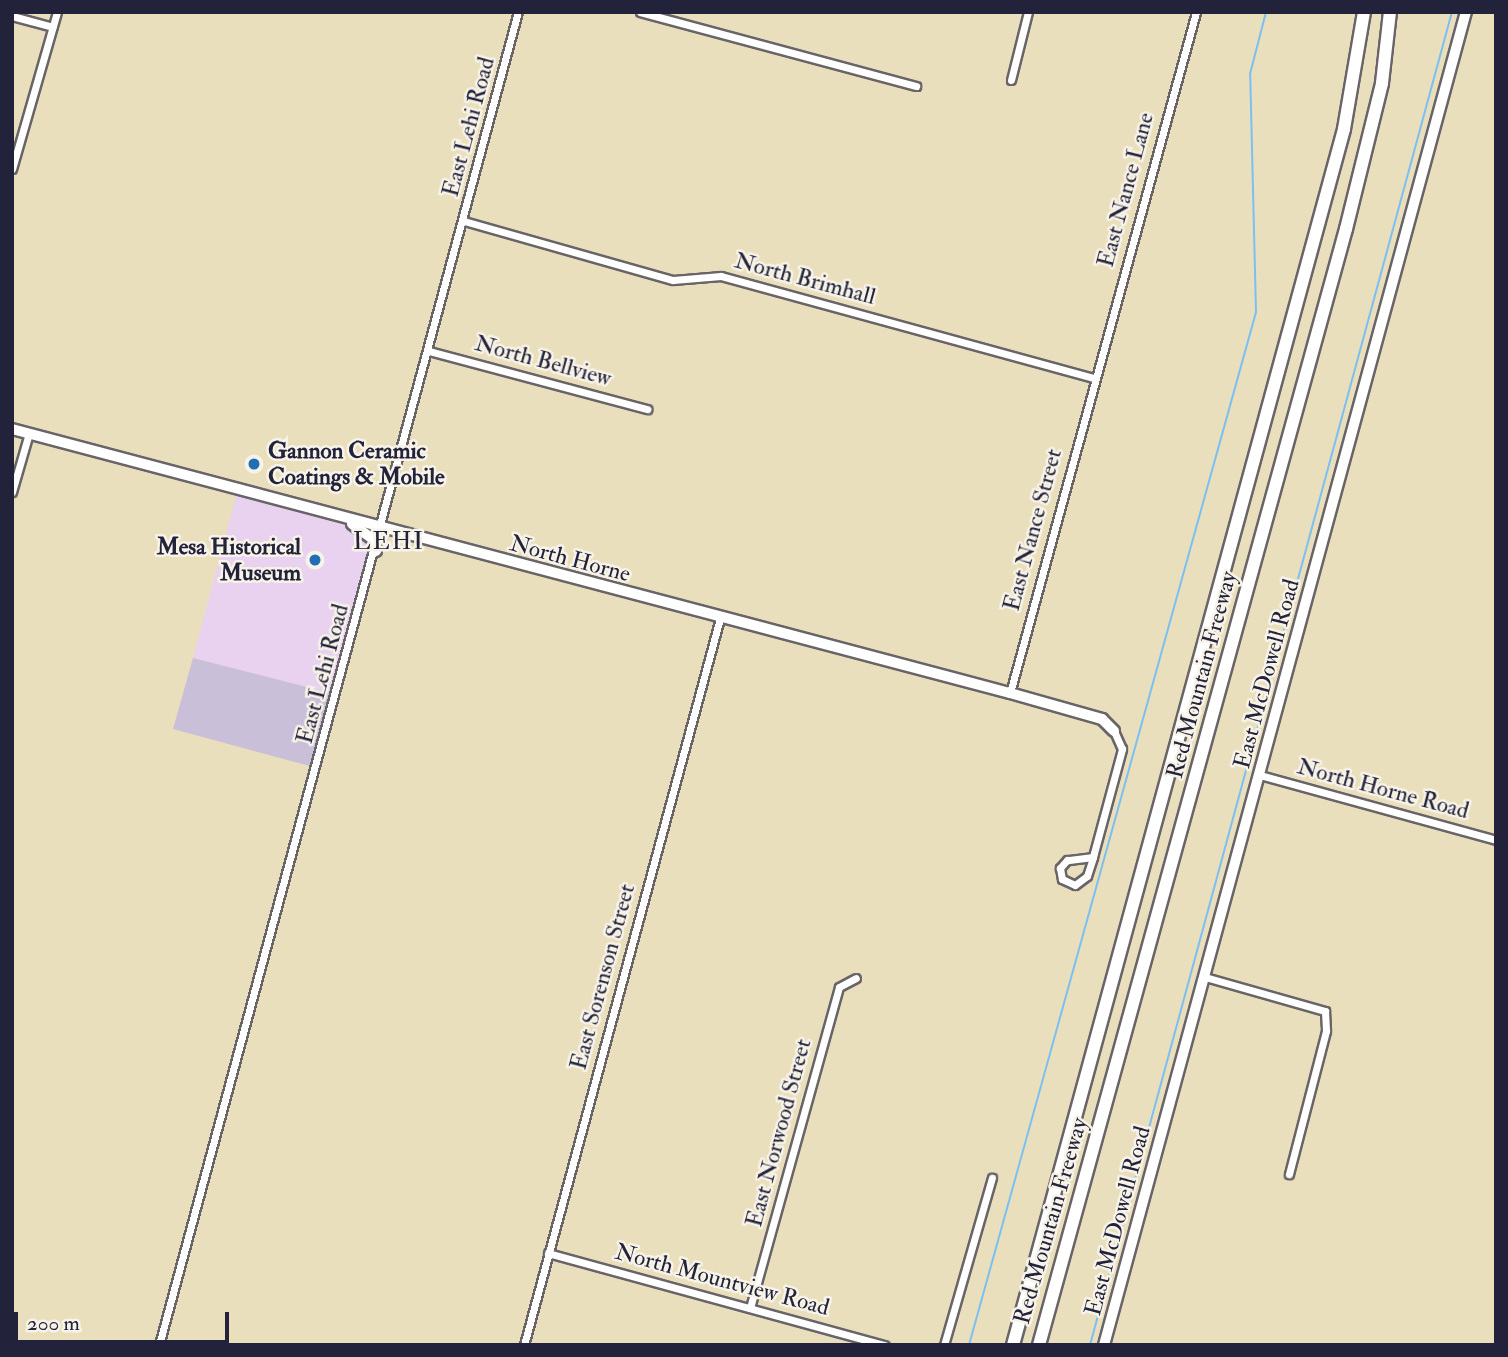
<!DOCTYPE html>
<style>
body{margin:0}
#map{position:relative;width:1508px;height:1357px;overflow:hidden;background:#eadfbc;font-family:"IM FELL Double Pica",serif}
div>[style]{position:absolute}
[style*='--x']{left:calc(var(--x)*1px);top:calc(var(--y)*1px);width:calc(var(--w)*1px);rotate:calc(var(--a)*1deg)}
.built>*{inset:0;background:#e8d2ef}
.industrial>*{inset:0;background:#c9bfd8}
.stream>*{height:2px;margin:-1px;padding:0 1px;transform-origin:1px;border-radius:1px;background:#7cbff2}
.roads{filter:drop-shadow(2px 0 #686468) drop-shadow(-2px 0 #686468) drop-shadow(0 2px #686468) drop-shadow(0 -2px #686468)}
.street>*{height:7px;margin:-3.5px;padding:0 3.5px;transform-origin:3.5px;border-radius:3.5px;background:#fff}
.secondary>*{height:10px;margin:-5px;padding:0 5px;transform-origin:5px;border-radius:5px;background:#fff}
.highway>*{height:12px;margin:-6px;padding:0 6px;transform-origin:6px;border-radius:6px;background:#fff}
.dots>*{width:19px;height:19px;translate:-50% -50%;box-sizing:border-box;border:4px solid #f7f3e8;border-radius:50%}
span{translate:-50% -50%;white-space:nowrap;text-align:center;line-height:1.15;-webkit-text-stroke:5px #f7f3e8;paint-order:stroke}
.street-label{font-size:23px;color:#22223b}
.poi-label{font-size:23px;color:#22223b;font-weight:700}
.left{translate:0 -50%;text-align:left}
.right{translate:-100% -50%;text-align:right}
.neighbourhood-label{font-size:24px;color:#22223b;letter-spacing:2px}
.frame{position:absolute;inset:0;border:14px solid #22223b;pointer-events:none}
.scale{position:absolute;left:14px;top:1312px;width:215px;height:32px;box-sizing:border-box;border:4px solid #22223b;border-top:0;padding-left:9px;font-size:21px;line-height:24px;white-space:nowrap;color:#22223b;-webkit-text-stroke:5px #f7f3e8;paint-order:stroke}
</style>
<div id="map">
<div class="built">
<div style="clip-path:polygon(238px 489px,382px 528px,338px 695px,193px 658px)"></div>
</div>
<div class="industrial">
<div style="clip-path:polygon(193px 658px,338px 695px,317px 768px,173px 729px)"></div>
</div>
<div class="stream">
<div style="--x:969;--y:1345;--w:1072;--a:-74.47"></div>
<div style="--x:1256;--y:312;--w:238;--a:-91.4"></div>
<div style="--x:1250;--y:74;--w:64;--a:-75.5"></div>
<div style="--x:1090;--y:1345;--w:1381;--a:-74.81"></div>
</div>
<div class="roads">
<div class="street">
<div style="--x:640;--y:12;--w:286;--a:15"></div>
<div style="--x:12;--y:16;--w:42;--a:15"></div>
<div style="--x:1011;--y:80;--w:70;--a:-76"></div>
<div style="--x:12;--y:169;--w:163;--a:-74"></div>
<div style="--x:464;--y:221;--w:217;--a:15.8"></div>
<div style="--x:673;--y:280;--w:48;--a:-4.8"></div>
<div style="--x:721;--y:276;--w:387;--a:15.3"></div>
<div style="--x:429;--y:351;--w:226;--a:14.9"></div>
<div style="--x:12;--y:492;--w:61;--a:-73.9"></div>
<div style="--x:1010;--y:693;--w:706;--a:-74.72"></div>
<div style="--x:1260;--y:775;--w:245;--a:15.4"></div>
<div style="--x:1093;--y:857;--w:26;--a:173"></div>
<div style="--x:1067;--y:860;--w:11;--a:131"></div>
<div style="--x:1060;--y:868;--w:11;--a:80"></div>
<div style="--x:1062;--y:879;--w:14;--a:25"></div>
<div style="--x:1075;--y:885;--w:15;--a:-37"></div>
<div style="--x:1087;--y:876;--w:20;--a:-72"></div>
<div style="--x:1093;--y:857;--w:4;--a:-76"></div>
<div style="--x:1094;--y:853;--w:108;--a:-74.9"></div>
<div style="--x:1122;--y:749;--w:20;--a:-114"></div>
<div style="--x:1205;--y:977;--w:125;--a:15.8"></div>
<div style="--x:1325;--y:1011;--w:20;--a:87"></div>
<div style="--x:1326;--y:1031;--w:148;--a:104.5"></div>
<div style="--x:548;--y:1253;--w:349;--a:15.3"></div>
<div style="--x:750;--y:1308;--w:333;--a:-74.5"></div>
<div style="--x:839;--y:987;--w:19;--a:-28"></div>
<div style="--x:159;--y:1345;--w:1380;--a:-74.93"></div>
<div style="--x:524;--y:1345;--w:753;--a:-74.91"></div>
<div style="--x:944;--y:1345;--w:174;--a:-74"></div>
</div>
<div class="secondary">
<div style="--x:12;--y:429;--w:1032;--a:14.82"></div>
<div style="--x:1010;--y:693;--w:96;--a:15.8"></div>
<div style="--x:1102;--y:719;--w:17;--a:45"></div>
<div style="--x:352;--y:524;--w:29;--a:36"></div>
<div style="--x:375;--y:541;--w:10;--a:84"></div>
<div style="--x:1104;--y:1345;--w:1381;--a:-74.81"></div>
</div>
<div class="highway">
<div style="--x:1013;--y:1345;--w:1260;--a:-74.77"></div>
<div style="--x:1344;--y:129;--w:119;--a:-80.3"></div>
<div style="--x:1039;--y:1345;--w:1157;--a:-74.62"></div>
<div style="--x:1346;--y:229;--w:150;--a:-76.1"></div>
<div style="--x:1382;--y:83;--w:71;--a:-83.6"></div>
</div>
</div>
<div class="dots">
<div style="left:254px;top:464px;background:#1f6fb2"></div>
<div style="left:315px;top:560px;background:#1f6fb2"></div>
</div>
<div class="street-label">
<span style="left:469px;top:127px;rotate:-75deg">East Lehi Road</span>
<span style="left:1126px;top:190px;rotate:-75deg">East Nance Lane</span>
<span style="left:805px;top:279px;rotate:15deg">North Brimhall</span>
<span style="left:543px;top:361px;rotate:15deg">North Bellview</span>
<span style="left:1033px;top:530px;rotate:-75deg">East Nance Street</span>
<span style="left:570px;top:559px;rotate:15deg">North Horne</span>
<span style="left:323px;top:674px;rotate:-75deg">East Lehi Road</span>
<span style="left:1267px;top:674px;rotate:-75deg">East McDowell Road</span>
<span style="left:1202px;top:675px;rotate:-75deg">Red Mountain Freeway</span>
<span style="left:1383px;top:789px;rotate:15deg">North Horne Road</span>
<span style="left:603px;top:977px;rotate:-75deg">East Sorenson Street</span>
<span style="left:779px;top:1133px;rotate:-75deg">East Norwood Street</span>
<span style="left:1051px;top:1221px;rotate:-74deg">Red Mountain Freeway</span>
<span style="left:1118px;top:1221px;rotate:-75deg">East McDowell Road</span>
<span style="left:722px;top:1280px;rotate:15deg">North Mountview Road</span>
</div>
<div class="poi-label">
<span class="left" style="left:268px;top:464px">Gannon Ceramic<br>Coatings &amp; Mobile</span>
<span class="right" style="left:301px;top:560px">Mesa Historical<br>Museum</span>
</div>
<div class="neighbourhood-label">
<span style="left:389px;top:542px">LEHI</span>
</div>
<div class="frame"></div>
<div class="scale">200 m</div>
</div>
